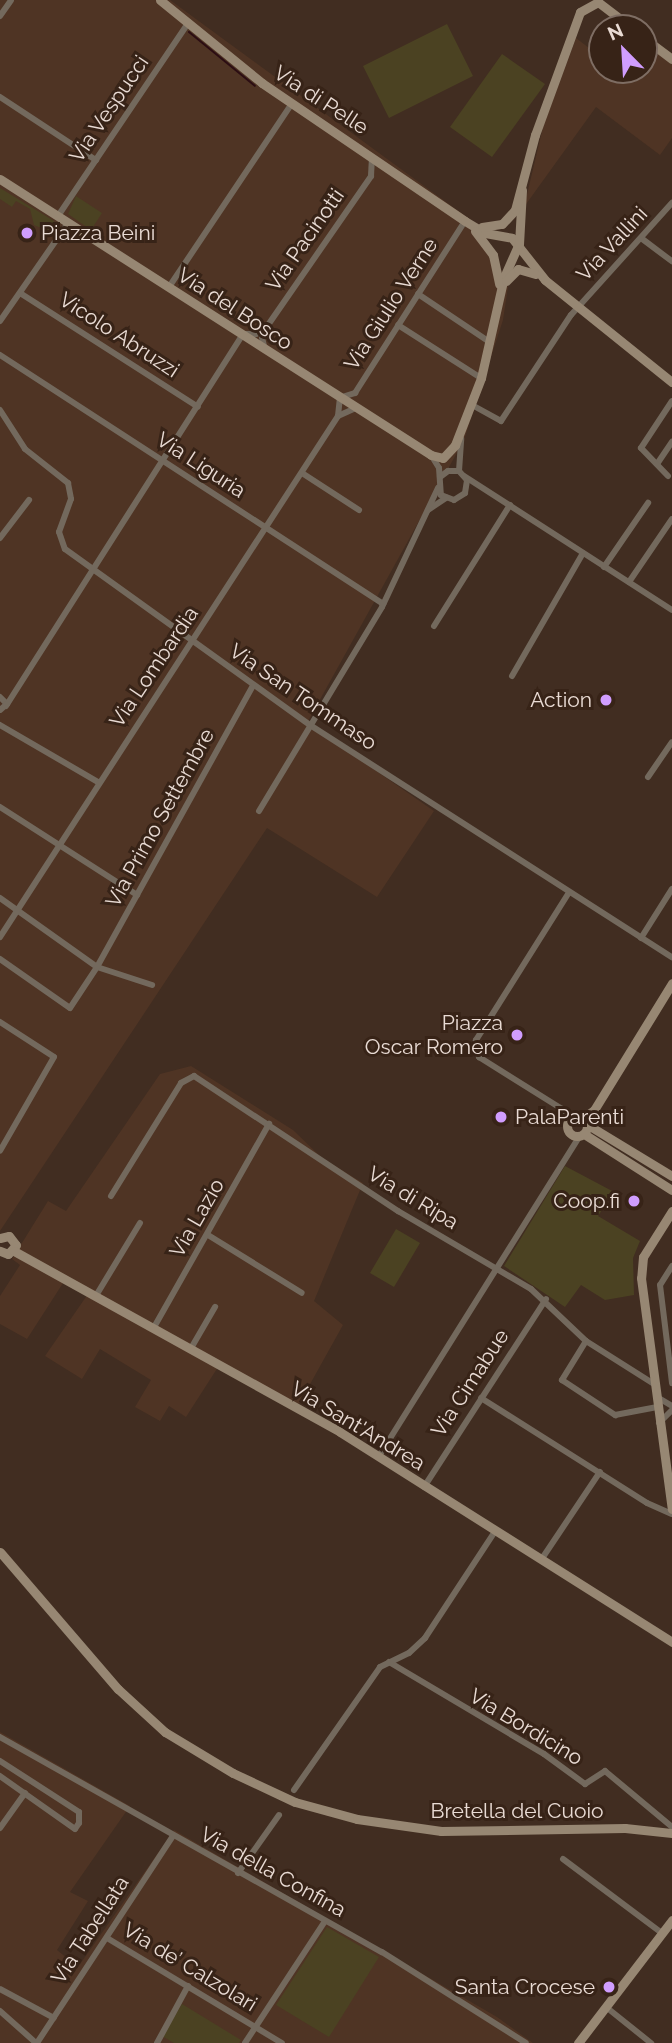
<!DOCTYPE html>
<meta charset="utf-8">
<style>
body{margin:0}
#map{position:relative;width:672px;height:2043px;overflow:hidden;background:#412d21;font-family:Raleway,sans-serif}
div>[style]{position:absolute}
[style*='--x']{left:calc(var(--x)*1px);top:calc(var(--y)*1px);width:calc(var(--w)*1px);rotate:calc(var(--a)*1deg)}
.built>*{inset:0;background:#4f3424}
.green>*{inset:0;background:#4b4222}
.stream>*{height:2px;margin:-1px;padding:0 1px;transform-origin:1px;border-radius:1px;background:#2c0d13}
.street>*{height:6px;margin:-3px;padding:0 3px;transform-origin:3px;border-radius:3px;background:#73695d}
.secondary>*{height:9px;margin:-4.5px;padding:0 4.5px;transform-origin:4.5px;border-radius:4.5px;background:#978773}
.secondary>.ring{margin:-4.5px;padding:0;box-sizing:content-box;background:none;border:9px solid #978773;border-radius:50%}
.dots>*{width:19px;height:19px;translate:-50% -50%;box-sizing:border-box;border:4px solid #372317;border-radius:50%}
span{translate:-50% -50%;white-space:nowrap;text-align:center;line-height:1.15;-webkit-text-stroke:6px #372317;paint-order:stroke}
.street-label{font-size:21px;color:#e9dbd4}
.poi-label{font-size:21px;color:#e9dbd4}
.left{translate:0 -50%;text-align:left}
.right{translate:-100% -50%;text-align:right}
.north{position:absolute;left:588px;top:14px;width:70px;height:70px;box-sizing:border-box;background:#372317;border:2px solid #7e6d63;border-radius:50%;rotate:336deg;font-size:19px;font-weight:700;line-height:28px;text-align:center;color:#e9dbd4}
.north::after{content:'';display:block;margin:auto;width:24px;height:32px;background:#d09dfe;clip-path:polygon(50% 0,100% 100%,50% 72%,0 100%)}
</style>
<div id="map">
<div class="built">
<div style="clip-path:polygon(0 0,170px 0,476px 224px,508px 287px,503px 320px,464px 440px,307px 723px,434px 811px,377px 897px,267px 828px,0 1231px)"></div>
<div style="clip-path:polygon(576px 38px,602px 58px,602px 70px,622px 74px,644px 70px,644px 43px,672px 64px,672px 138px,660px 155px,596px 107px,524px 207px,543px 127px)"></div>
<div style="clip-path:polygon(191px 1066px,293px 1130px,322px 1158px,363px 1183px,314px 1301px,343px 1325px,299px 1404px,220px 1364px,186px 1417px,169px 1406px,160px 1421px,135px 1407px,151px 1380px,100px 1349px,82px 1379px,45px 1356px,88px 1294px,65px 1280px,27px 1339px,0 1324px,0 1296px,20px 1265px,12px 1259px,48px 1201px,66px 1211px,160px 1074px)"></div>
<div style="clip-path:polygon(0 1732px,130px 1806px,70px 1892px,88px 1901px,57px 1950px,78px 1967px,174px 1830px,497px 2017px,533px 2043px,0 2043px)"></div>
</div>
<div class="green">
<div style="clip-path:polygon(447px 24px,473px 76px,389px 118px,363px 66px)"></div>
<div style="clip-path:polygon(502px 54px,545px 84px,492px 157px,450px 127px)"></div>
<div style="clip-path:polygon(0 188px,54px 221px,57px 227px,53px 233px,34px 225px,30px 209px,16px 201px,12px 207px,0 199px)"></div>
<div style="clip-path:polygon(76px 196px,102px 213px,91px 230px,68px 214px)"></div>
<div style="clip-path:polygon(565px 1166px,614px 1192px,598px 1216px,640px 1241px,633px 1258px,634px 1295px,605px 1300px,581px 1285px,565px 1307px,504px 1266px)"></div>
<div style="clip-path:polygon(396px 1229px,420px 1243px,394px 1287px,370px 1273px)"></div>
<div style="clip-path:polygon(327px 1927px,379px 1957px,329px 2037px,276px 2005px)"></div>
<div style="clip-path:polygon(182px 2004px,241px 2040px,239px 2043px,174px 2043px,162px 2036px)"></div>
</div>
<div class="stream">
<div style="--x:189;--y:32;--w:85;--a:39.3"></div>
</div>
<div class="street">
<div style="--x:0;--y:16;--w:19;--a:-55"></div>
<div style="--x:0;--y:97;--w:115;--a:33.3"></div>
<div style="--x:58;--y:216;--w:234;--a:-56"></div>
<div style="--x:641;--y:238;--w:39;--a:37"></div>
<div style="--x:169;--y:287;--w:221;--a:-56.2"></div>
<div style="--x:20;--y:293;--w:211;--a:32.6"></div>
<div style="--x:418;--y:294;--w:88;--a:33.9"></div>
<div style="--x:0;--y:321;--w:119;--a:-55.2"></div>
<div style="--x:398;--y:325;--w:98;--a:32.6"></div>
<div style="--x:264;--y:346;--w:9;--a:-103"></div>
<div style="--x:262;--y:337;--w:13;--a:-63"></div>
<div style="--x:268;--y:325;--w:181;--a:-55.3"></div>
<div style="--x:371;--y:176;--w:18;--a:-87"></div>
<div style="--x:0;--y:355;--w:457;--a:33"></div>
<div style="--x:340;--y:397;--w:19;--a:96"></div>
<div style="--x:338;--y:416;--w:20;--a:-24"></div>
<div style="--x:342;--y:397;--w:14;--a:-17"></div>
<div style="--x:355;--y:393;--w:204;--a:-57.4"></div>
<div style="--x:472;--y:405;--w:33;--a:29"></div>
<div style="--x:501;--y:421;--w:127;--a:-56.6"></div>
<div style="--x:571;--y:315;--w:151;--a:-48"></div>
<div style="--x:0;--y:410;--w:46;--a:57.3"></div>
<div style="--x:25;--y:449;--w:55;--a:38.3"></div>
<div style="--x:68;--y:483;--w:16;--a:79"></div>
<div style="--x:71;--y:499;--w:35;--a:110"></div>
<div style="--x:59;--y:532;--w:18;--a:71"></div>
<div style="--x:65;--y:549;--w:302;--a:35.7"></div>
<div style="--x:310;--y:725;--w:430;--a:32.7"></div>
<div style="--x:431;--y:455;--w:15;--a:58"></div>
<div style="--x:439;--y:468;--w:27;--a:86"></div>
<div style="--x:441;--y:495;--w:14;--a:21"></div>
<div style="--x:454;--y:500;--w:13;--a:-32"></div>
<div style="--x:465;--y:493;--w:13;--a:-81"></div>
<div style="--x:467;--y:480;--w:12;--a:-132"></div>
<div style="--x:459;--y:471;--w:11;--a:180"></div>
<div style="--x:448;--y:471;--w:10;--a:143"></div>
<div style="--x:657;--y:464;--w:27;--a:-56"></div>
<div style="--x:459;--y:471;--w:32;--a:-86"></div>
<div style="--x:302;--y:473;--w:68;--a:33"></div>
<div style="--x:464;--y:476;--w:247;--a:32.8"></div>
<div style="--x:668;--y:476;--w:39;--a:-134"></div>
<div style="--x:641;--y:448;--w:56;--a:-56.6"></div>
<div style="--x:428;--y:510;--w:22;--a:-34"></div>
<div style="--x:0;--y:538;--w:48;--a:-52.7"></div>
<div style="--x:604;--y:567;--w:78;--a:-55.5"></div>
<div style="--x:629;--y:582;--w:76;--a:-55.7"></div>
<div style="--x:434;--y:626;--w:143;--a:-57.9"></div>
<div style="--x:512;--y:676;--w:142;--a:-60"></div>
<div style="--x:0;--y:697;--w:10;--a:45"></div>
<div style="--x:7;--y:704;--w:9;--a:139"></div>
<div style="--x:6;--y:706;--w:441;--a:-57.5"></div>
<div style="--x:243;--y:334;--w:13;--a:0"></div>
<div style="--x:256;--y:334;--w:15;--a:-37"></div>
<div style="--x:0;--y:725;--w:113;--a:30.2"></div>
<div style="--x:648;--y:777;--w:42;--a:-55.6"></div>
<div style="--x:0;--y:807;--w:163;--a:32.7"></div>
<div style="--x:259;--y:811;--w:238;--a:-58.9"></div>
<div style="--x:382;--y:607;--w:132;--a:-64.8"></div>
<div style="--x:568;--y:894;--w:173;--a:122.2"></div>
<div style="--x:476;--y:1040;--w:9;--a:90"></div>
<div style="--x:476;--y:1049;--w:9;--a:69"></div>
<div style="--x:479;--y:1057;--w:98;--a:32.1"></div>
<div style="--x:562;--y:1109;--w:12;--a:55"></div>
<div style="--x:0;--y:898;--w:119;--a:35.4"></div>
<div style="--x:97;--y:967;--w:58;--a:18.1"></div>
<div style="--x:0;--y:937;--w:621;--a:-57.03"></div>
<div style="--x:641;--y:938;--w:58;--a:-57.7"></div>
<div style="--x:0;--y:959;--w:85;--a:35"></div>
<div style="--x:70;--y:1008;--w:49;--a:-56.6"></div>
<div style="--x:97;--y:967;--w:321;--a:-61"></div>
<div style="--x:0;--y:1022;--w:64;--a:32.9"></div>
<div style="--x:54;--y:1057;--w:108;--a:119.9"></div>
<div style="--x:111;--y:1196;--w:133;--a:-58.2"></div>
<div style="--x:181;--y:1083;--w:15;--a:-28"></div>
<div style="--x:194;--y:1076;--w:245;--a:33.5"></div>
<div style="--x:398;--y:1211;--w:154;--a:30.4"></div>
<div style="--x:531;--y:1289;--w:76;--a:43.4"></div>
<div style="--x:586;--y:1341;--w:80;--a:32.3"></div>
<div style="--x:208;--y:1235;--w:110;--a:31.7"></div>
<div style="--x:672;--y:1266;--w:22;--a:122"></div>
<div style="--x:660;--y:1285;--w:99;--a:83"></div>
<div style="--x:97;--y:1294;--w:83;--a:-58.8"></div>
<div style="--x:153;--y:1329;--w:236;--a:-60.5"></div>
<div style="--x:586;--y:1341;--w:46;--a:121.6"></div>
<div style="--x:562;--y:1380;--w:64;--a:33.4"></div>
<div style="--x:615;--y:1415;--w:43;--a:-10.8"></div>
<div style="--x:190;--y:1350;--w:50;--a:-59.8"></div>
<div style="--x:657;--y:1397;--w:17;--a:31"></div>
<div style="--x:481;--y:1398;--w:196;--a:32.3"></div>
<div style="--x:647;--y:1503;--w:27;--a:24"></div>
<div style="--x:659;--y:1423;--w:18;--a:-45"></div>
<div style="--x:379;--y:1456;--w:377;--a:-57.9"></div>
<div style="--x:424;--y:1487;--w:224;--a:-57"></div>
<div style="--x:541;--y:1560;--w:106;--a:-56.2"></div>
<div style="--x:389;--y:1662;--w:180;--a:30.7"></div>
<div style="--x:544;--y:1754;--w:51;--a:36.2"></div>
<div style="--x:585;--y:1784;--w:24;--a:-33"></div>
<div style="--x:605;--y:1771;--w:87;--a:39.9"></div>
<div style="--x:0;--y:1737;--w:438;--a:29.4"></div>
<div style="--x:382;--y:1952;--w:170;--a:32.3"></div>
<div style="--x:0;--y:1761;--w:94;--a:32.8"></div>
<div style="--x:79;--y:1812;--w:11;--a:90"></div>
<div style="--x:79;--y:1823;--w:7;--a:124"></div>
<div style="--x:75;--y:1829;--w:92;--a:-144.8"></div>
<div style="--x:294;--y:1790;--w:150;--a:-55"></div>
<div style="--x:380;--y:1667;--w:32;--a:-26"></div>
<div style="--x:409;--y:1653;--w:22;--a:-43"></div>
<div style="--x:425;--y:1638;--w:126;--a:-56.7"></div>
<div style="--x:0;--y:1828;--w:43;--a:-54.5"></div>
<div style="--x:563;--y:1859;--w:124;--a:36.8"></div>
<div style="--x:238;--y:1873;--w:71;--a:-54.7"></div>
<div style="--x:107;--y:1938;--w:204;--a:31"></div>
<div style="--x:0;--y:1989;--w:61;--a:28.2"></div>
<div style="--x:606;--y:2007;--w:58;--a:38.7"></div>
<div style="--x:0;--y:2011;--w:48;--a:41.6"></div>
<div style="--x:37;--y:2043;--w:248;--a:-56.7"></div>
<div style="--x:157;--y:2043;--w:65;--a:-61.5"></div>
<div style="--x:245;--y:2043;--w:146;--a:-56.7"></div>
</div>
<div class="secondary">
<div style="--x:160;--y:0;--w:132;--a:39.1"></div>
<div style="--x:262;--y:83;--w:245;--a:34.2"></div>
<div style="--x:465;--y:221;--w:23;--a:31"></div>
<div style="--x:485;--y:233;--w:27;--a:10"></div>
<div style="--x:512;--y:238;--w:53;--a:51.8"></div>
<div style="--x:545;--y:280;--w:163;--a:38.8"></div>
<div style="--x:644;--y:38;--w:35;--a:37"></div>
<div style="--x:0;--y:179;--w:512;--a:32.63"></div>
<div style="--x:431;--y:455;--w:12;--a:14"></div>
<div style="--x:443;--y:458;--w:18;--a:-47"></div>
<div style="--x:455;--y:445;--w:72;--a:-68.8"></div>
<div style="--x:481;--y:378;--w:104;--a:-77.2"></div>
<div style="--x:504;--y:277;--w:36;--a:-66"></div>
<div style="--x:519;--y:244;--w:54;--a:-86.8"></div>
<div style="--x:482;--y:227;--w:20;--a:-9"></div>
<div style="--x:502;--y:224;--w:19;--a:-47"></div>
<div style="--x:515;--y:210;--w:78;--a:-75.1"></div>
<div style="--x:535;--y:135;--w:131;--a:-69.9"></div>
<div style="--x:580;--y:12;--w:21;--a:-29"></div>
<div style="--x:598;--y:2;--w:43;--a:37.4"></div>
<div style="--x:475;--y:231;--w:30;--a:53"></div>
<div style="--x:493;--y:255;--w:30;--a:78"></div>
<div style="--x:506;--y:281;--w:17;--a:-45"></div>
<div style="--x:518;--y:269;--w:18;--a:16"></div>
<div class="ring" style="left:567px;top:1116px;width:11px;height:11px"></div>
<div style="--x:583;--y:1118;--w:14;--a:-36"></div>
<div style="--x:594;--y:1110;--w:149;--a:-58.4"></div>
<div style="--x:588;--y:1125;--w:98;--a:31.3"></div>
<div style="--x:584;--y:1134;--w:104;--a:32.5"></div>
<div style="--x:672;--y:1211;--w:54;--a:122.2"></div>
<div style="--x:643;--y:1257;--w:21;--a:95"></div>
<div style="--x:641;--y:1278;--w:233;--a:82.4"></div>
<div style="--x:0;--y:1238;--w:9;--a:-13"></div>
<div style="--x:9;--y:1236;--w:11;--a:52"></div>
<div style="--x:16;--y:1245;--w:12;--a:132"></div>
<div style="--x:8;--y:1254;--w:9;--a:-159"></div>
<div style="--x:14;--y:1251;--w:373;--a:29"></div>
<div style="--x:340;--y:1432;--w:393;--a:32.3"></div>
<div style="--x:0;--y:1552;--w:181;--a:49.3"></div>
<div style="--x:118;--y:1689;--w:64;--a:42.5"></div>
<div style="--x:165;--y:1732;--w:79;--a:31.1"></div>
<div style="--x:233;--y:1773;--w:68;--a:25.1"></div>
<div style="--x:295;--y:1802;--w:64;--a:15.3"></div>
<div style="--x:357;--y:1819;--w:85;--a:8.1"></div>
<div style="--x:441;--y:1831;--w:184;--a:-0.9"></div>
<div style="--x:625;--y:1828;--w:47;--a:6.1"></div>
<div style="--x:578;--y:2043;--w:155;--a:-52.6"></div>
</div>
<div class="dots">
<div style="left:27px;top:233px;background:#d09dfe"></div>
<div style="left:606px;top:700px;background:#d09dfe"></div>
<div style="left:517px;top:1035px;background:#d09dfe"></div>
<div style="left:501px;top:1117px;background:#d09dfe"></div>
<div style="left:634px;top:1201px;background:#d09dfe"></div>
<div style="left:609px;top:1987px;background:#d09dfe"></div>
</div>
<div class="street-label">
<span style="left:321px;top:100px;rotate:33deg">Via di Pelle</span>
<span style="left:109px;top:109px;rotate:-56deg">Via Vespucci</span>
<span style="left:305px;top:240px;rotate:-55deg">Via Pacinotti</span>
<span style="left:612px;top:244px;rotate:-47deg">Via Vallini</span>
<span style="left:391px;top:304px;rotate:-57deg">Via Giulio Verne</span>
<span style="left:235px;top:309px;rotate:33deg">Via del Bosco</span>
<span style="left:119px;top:335px;rotate:33deg">Vicolo Abruzzi</span>
<span style="left:201px;top:465px;rotate:33deg">Via Liguria</span>
<span style="left:154px;top:667px;rotate:-56deg">Via Lombardia</span>
<span style="left:303px;top:697px;rotate:34deg">Via San Tommaso</span>
<span style="left:160px;top:818px;rotate:-61deg">Via Primo Settembre</span>
<span style="left:413px;top:1198px;rotate:31deg">Via di Ripa</span>
<span style="left:197px;top:1218px;rotate:-60deg">Via Lazio</span>
<span style="left:470px;top:1383px;rotate:-57deg">Via Cimabue</span>
<span style="left:358px;top:1426px;rotate:31deg">Via Sant'Andrea</span>
<span style="left:526px;top:1727px;rotate:31deg">Via Bordicino</span>
<span style="left:517px;top:1811px">Bretella del Cuoio</span>
<span style="left:273px;top:1872px;rotate:29deg">Via della Confina</span>
<span style="left:90px;top:1930px;rotate:-57deg">Via Tabellata</span>
<span style="left:190px;top:1967px;rotate:31deg">Via de’ Calzolari</span>
</div>
<div class="poi-label">
<span class="left" style="left:41px;top:233px">Piazza Beini</span>
<span class="right" style="left:592px;top:700px">Action</span>
<span class="right" style="left:503px;top:1035px">Piazza<br>Oscar Romero</span>
<span class="left" style="left:515px;top:1117px">PalaParenti</span>
<span class="right" style="left:620px;top:1201px">Coop.fi</span>
<span class="right" style="left:595px;top:1987px">Santa Crocese</span>
</div>
<div class="north">N</div>
</div>
